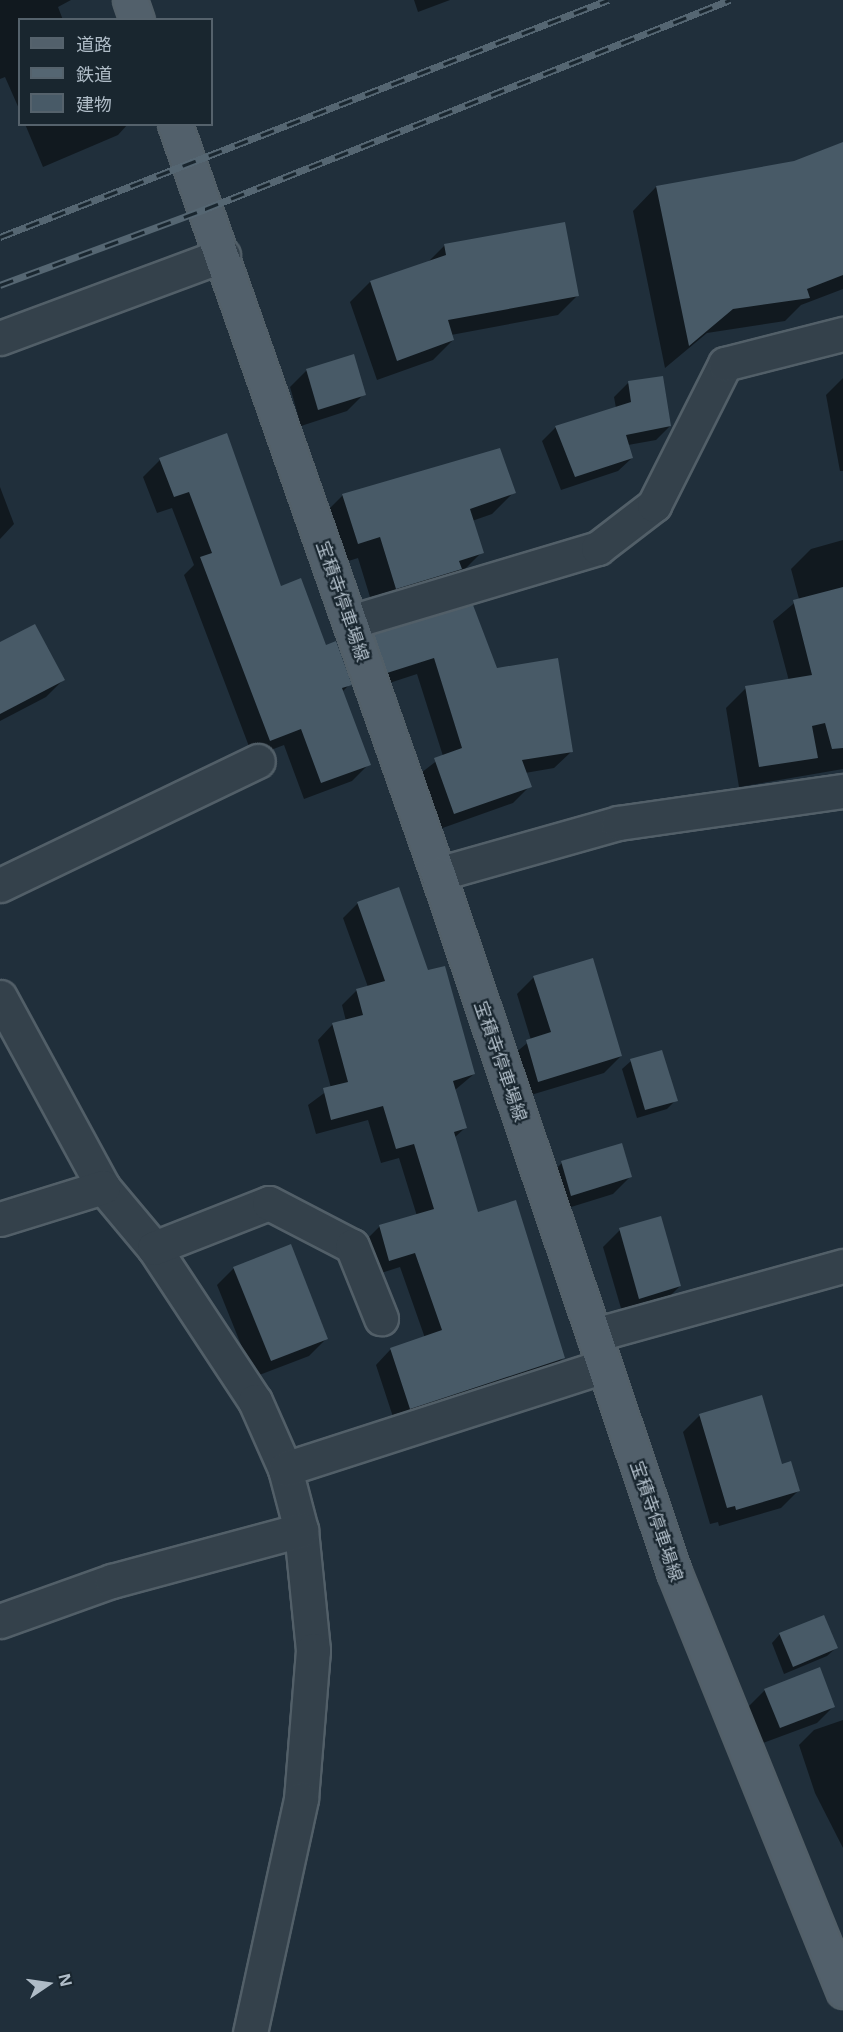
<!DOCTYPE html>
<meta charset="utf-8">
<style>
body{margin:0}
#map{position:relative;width:843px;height:2032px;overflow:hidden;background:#202f3b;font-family:"Open Sans","Noto Sans JP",sans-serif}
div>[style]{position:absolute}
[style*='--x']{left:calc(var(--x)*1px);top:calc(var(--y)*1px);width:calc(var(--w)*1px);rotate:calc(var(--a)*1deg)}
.shadow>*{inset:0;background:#0007}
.building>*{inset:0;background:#485a67}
.roads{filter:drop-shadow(2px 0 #525f68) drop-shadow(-2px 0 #525f68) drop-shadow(0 2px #525f68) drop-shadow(0 -2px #525f68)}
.minor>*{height:33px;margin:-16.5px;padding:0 16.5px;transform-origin:16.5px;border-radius:16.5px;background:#34414b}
.major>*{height:33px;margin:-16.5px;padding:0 16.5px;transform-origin:16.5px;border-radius:16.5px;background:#52606b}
.rail>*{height:7px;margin-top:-3.5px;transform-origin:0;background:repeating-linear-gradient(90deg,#19262f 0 14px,#556672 0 28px);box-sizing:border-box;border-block:2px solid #556672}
span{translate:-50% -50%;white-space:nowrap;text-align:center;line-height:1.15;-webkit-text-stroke:4.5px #19262f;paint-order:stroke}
.street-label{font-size:18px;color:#afbcc7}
.legend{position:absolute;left:18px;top:18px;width:195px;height:108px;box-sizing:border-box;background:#19262f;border:2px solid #55626c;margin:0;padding:8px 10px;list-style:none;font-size:18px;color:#afbcc7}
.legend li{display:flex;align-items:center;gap:12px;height:30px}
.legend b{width:30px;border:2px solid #55626c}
.north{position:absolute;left:18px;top:1954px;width:60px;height:60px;-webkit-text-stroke:4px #19262f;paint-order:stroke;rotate:77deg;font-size:16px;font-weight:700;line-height:24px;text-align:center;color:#afbcc7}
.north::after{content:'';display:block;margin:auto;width:21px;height:27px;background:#afbcc7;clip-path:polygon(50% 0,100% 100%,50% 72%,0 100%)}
</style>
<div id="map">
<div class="shadow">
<div style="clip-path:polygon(0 0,71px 0,58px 7px,63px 20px,20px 20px,20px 111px,5px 77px,0 79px)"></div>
<div style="clip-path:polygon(414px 0,450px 0,418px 12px)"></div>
<div style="clip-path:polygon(25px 124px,128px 124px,118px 135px,43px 167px)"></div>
<div style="clip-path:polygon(843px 144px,843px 289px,801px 305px,785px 321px,707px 333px,665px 368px,633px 211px,656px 187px,794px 162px)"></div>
<div style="clip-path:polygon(445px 245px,578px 295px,558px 315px,451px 335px,453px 340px,433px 360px,377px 380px,350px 302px,370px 282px,427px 263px)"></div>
<div style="clip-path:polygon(307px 370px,364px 394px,347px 411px,301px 426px,290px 387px)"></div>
<div style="clip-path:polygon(843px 378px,843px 471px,840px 471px,826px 395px)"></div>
<div style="clip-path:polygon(628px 383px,670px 426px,656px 440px,628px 445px,632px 458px,618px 471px,561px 490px,542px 441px,556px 427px,616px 408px,614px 397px)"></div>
<div style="clip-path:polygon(160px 460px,280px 588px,350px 684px,342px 692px,369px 764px,352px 781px,304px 799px,284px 745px,253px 757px,184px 575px,194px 565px,172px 508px,157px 513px,143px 477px)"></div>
<div style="clip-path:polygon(0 487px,14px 524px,0 539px)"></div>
<div style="clip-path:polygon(514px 492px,492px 514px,472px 521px,482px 552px,460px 574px,374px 610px,358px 558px,336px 565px,321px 517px,343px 495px)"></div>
<div style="clip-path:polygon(843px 540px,843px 769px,739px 787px,726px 708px,746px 688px,789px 681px,773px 621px,799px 599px,791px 569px,811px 549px)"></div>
<div style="clip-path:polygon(375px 636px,496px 669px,571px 752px,554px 768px,525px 773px,530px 786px,513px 803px,437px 830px,417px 776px,443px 756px,417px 674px,371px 689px,358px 653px)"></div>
<div style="clip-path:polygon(0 643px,63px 680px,46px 697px,0 721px)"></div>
<div style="clip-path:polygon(358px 903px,427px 972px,474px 1074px,455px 1090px,465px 1128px,454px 1138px,477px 1214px,564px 1357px,549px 1372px,395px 1423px,376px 1365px,390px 1350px,425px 1338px,400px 1267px,375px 1275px,365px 1241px,380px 1226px,417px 1216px,399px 1158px,381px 1163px,368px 1120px,316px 1134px,308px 1105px,331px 1088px,318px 1040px,332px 1025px,346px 1021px,342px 1005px,357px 990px,368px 987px,343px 918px)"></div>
<div style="clip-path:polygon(534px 977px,621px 1056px,604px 1073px,521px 1098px,509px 1058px,531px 1040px,517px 994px)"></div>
<div style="clip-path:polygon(661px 1051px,676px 1100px,667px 1109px,637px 1118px,622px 1069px,631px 1061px)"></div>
<div style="clip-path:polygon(562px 1163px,630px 1177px,613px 1194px,555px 1212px,545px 1179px)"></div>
<div style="clip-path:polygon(620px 1230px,680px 1286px,663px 1303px,623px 1315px,603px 1247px)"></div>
<div style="clip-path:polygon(234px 1268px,326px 1339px,309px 1356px,254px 1377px,217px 1285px)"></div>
<div style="clip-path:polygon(700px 1415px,781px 1466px,798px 1491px,781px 1508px,719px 1526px,718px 1522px,710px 1524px,683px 1432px)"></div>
<div style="clip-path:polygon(780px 1634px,836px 1648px,827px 1656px,784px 1674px,772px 1643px)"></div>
<div style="clip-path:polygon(765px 1690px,834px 1706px,817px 1723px,763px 1743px,748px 1707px)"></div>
<div style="clip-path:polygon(843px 1720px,843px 1848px,815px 1793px,799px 1745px,814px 1730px)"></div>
</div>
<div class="building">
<div style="clip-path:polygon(843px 142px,843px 275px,807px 289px,810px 298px,733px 309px,689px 346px,656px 186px,794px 161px)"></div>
<div style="clip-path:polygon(565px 222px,579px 296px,448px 320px,454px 340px,397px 361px,370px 281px,446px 255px,444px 244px)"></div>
<div style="clip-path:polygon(354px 354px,366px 395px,318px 410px,306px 369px)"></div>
<div style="clip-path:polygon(663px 376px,671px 426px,626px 435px,633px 458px,575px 477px,555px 426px,631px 402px,628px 381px)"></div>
<div style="clip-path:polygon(227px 433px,281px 586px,301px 578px,326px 645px,336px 641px,352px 685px,342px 688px,371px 765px,321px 783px,301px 729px,270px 741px,200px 557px,212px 553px,189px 492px,174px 497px,159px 458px)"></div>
<div style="clip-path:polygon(500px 448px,516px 493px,470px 509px,484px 553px,459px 561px,462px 569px,396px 589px,380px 537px,358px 544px,342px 494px)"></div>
<div style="clip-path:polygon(843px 587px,843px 748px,832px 749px,825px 723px,812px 726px,818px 758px,759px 767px,745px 686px,812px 675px,793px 600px)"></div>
<div style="clip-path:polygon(473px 605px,497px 668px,558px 658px,573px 752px,522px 760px,532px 787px,454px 814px,434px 758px,462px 748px,434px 658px,387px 673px,374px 634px)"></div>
<div style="clip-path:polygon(35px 624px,65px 680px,0 714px,0 642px)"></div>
<div style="clip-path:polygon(399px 887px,428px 970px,445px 966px,475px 1074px,453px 1081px,467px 1128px,454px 1132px,478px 1212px,516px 1200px,565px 1358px,410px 1409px,390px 1348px,442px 1330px,415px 1253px,389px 1261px,379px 1225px,434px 1209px,414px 1144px,396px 1149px,383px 1106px,331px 1120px,323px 1088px,348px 1082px,332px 1023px,363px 1015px,356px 989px,385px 981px,357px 902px)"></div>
<div style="clip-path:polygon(593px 958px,622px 1056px,538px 1082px,526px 1040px,551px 1032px,533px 976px)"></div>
<div style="clip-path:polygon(662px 1050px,678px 1101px,645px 1110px,630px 1059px)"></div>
<div style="clip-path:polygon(622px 1143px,632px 1177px,571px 1196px,561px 1161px)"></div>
<div style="clip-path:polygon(661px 1216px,681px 1286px,639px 1299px,619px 1228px)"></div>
<div style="clip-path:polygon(291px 1244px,328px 1339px,271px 1361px,233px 1267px)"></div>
<div style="clip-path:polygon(762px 1395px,782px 1464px,791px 1461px,800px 1491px,736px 1510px,735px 1506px,727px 1508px,699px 1414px)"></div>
<div style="clip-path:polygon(824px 1615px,838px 1648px,793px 1667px,779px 1633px)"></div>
<div style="clip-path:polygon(820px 1667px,835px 1707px,780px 1728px,764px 1689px)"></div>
</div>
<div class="roads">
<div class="minor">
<div style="--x:0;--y:338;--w:238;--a:-20.4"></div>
<div style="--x:350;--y:622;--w:259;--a:-16.6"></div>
<div style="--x:598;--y:548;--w:71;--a:-37.5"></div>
<div style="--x:654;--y:505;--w:158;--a:-63.3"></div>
<div style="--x:725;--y:364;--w:122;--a:-14.3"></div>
<div style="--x:438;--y:874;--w:187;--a:-15.8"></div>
<div style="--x:618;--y:823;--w:227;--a:-8.1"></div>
<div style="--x:0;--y:885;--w:286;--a:-25.7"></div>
<div style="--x:0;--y:997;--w:216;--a:61.5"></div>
<div style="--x:103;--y:1187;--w:80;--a:50.1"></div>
<div style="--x:154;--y:1248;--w:183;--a:56.6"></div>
<div style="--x:255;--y:1401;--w:74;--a:66.2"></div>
<div style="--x:285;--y:1469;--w:63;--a:75.3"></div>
<div style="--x:301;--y:1530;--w:121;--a:84.3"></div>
<div style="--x:313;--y:1650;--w:149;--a:94.6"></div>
<div style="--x:301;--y:1799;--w:239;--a:102.3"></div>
<div style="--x:0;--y:1219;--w:108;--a:-17.3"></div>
<div style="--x:154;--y:1248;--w:123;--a:-21.4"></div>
<div style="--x:269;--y:1203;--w:93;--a:27.4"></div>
<div style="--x:352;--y:1246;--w:78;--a:68.1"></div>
<div style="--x:594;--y:1335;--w:258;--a:-15.5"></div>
<div style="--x:285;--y:1469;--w:335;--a:-17.9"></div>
<div style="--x:0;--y:1621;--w:119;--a:-19.7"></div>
<div style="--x:112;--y:1581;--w:196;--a:-15.1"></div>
</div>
<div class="major">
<div style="--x:130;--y:0;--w:21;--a:71"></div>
<div style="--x:175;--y:124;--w:795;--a:70.68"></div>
<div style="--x:438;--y:874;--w:737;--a:71.32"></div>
<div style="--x:674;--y:1572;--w:452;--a:68"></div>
</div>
</div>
<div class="rail">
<div style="--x:0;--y:237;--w:653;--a:-21.3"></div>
<div style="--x:0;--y:285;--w:219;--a:-20.3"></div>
<div style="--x:205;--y:209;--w:565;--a:-21.71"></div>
</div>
<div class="street-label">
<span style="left:343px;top:601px;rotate:71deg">宝積寺停車場線</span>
<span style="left:501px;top:1061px;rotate:71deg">宝積寺停車場線</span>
<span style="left:657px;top:1521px;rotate:71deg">宝積寺停車場線</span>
</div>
<ul class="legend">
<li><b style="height:8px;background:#52606b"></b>道路</li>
<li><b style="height:8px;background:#556672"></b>鉄道</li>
<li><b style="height:16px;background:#485a67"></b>建物</li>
</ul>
<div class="north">N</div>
</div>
